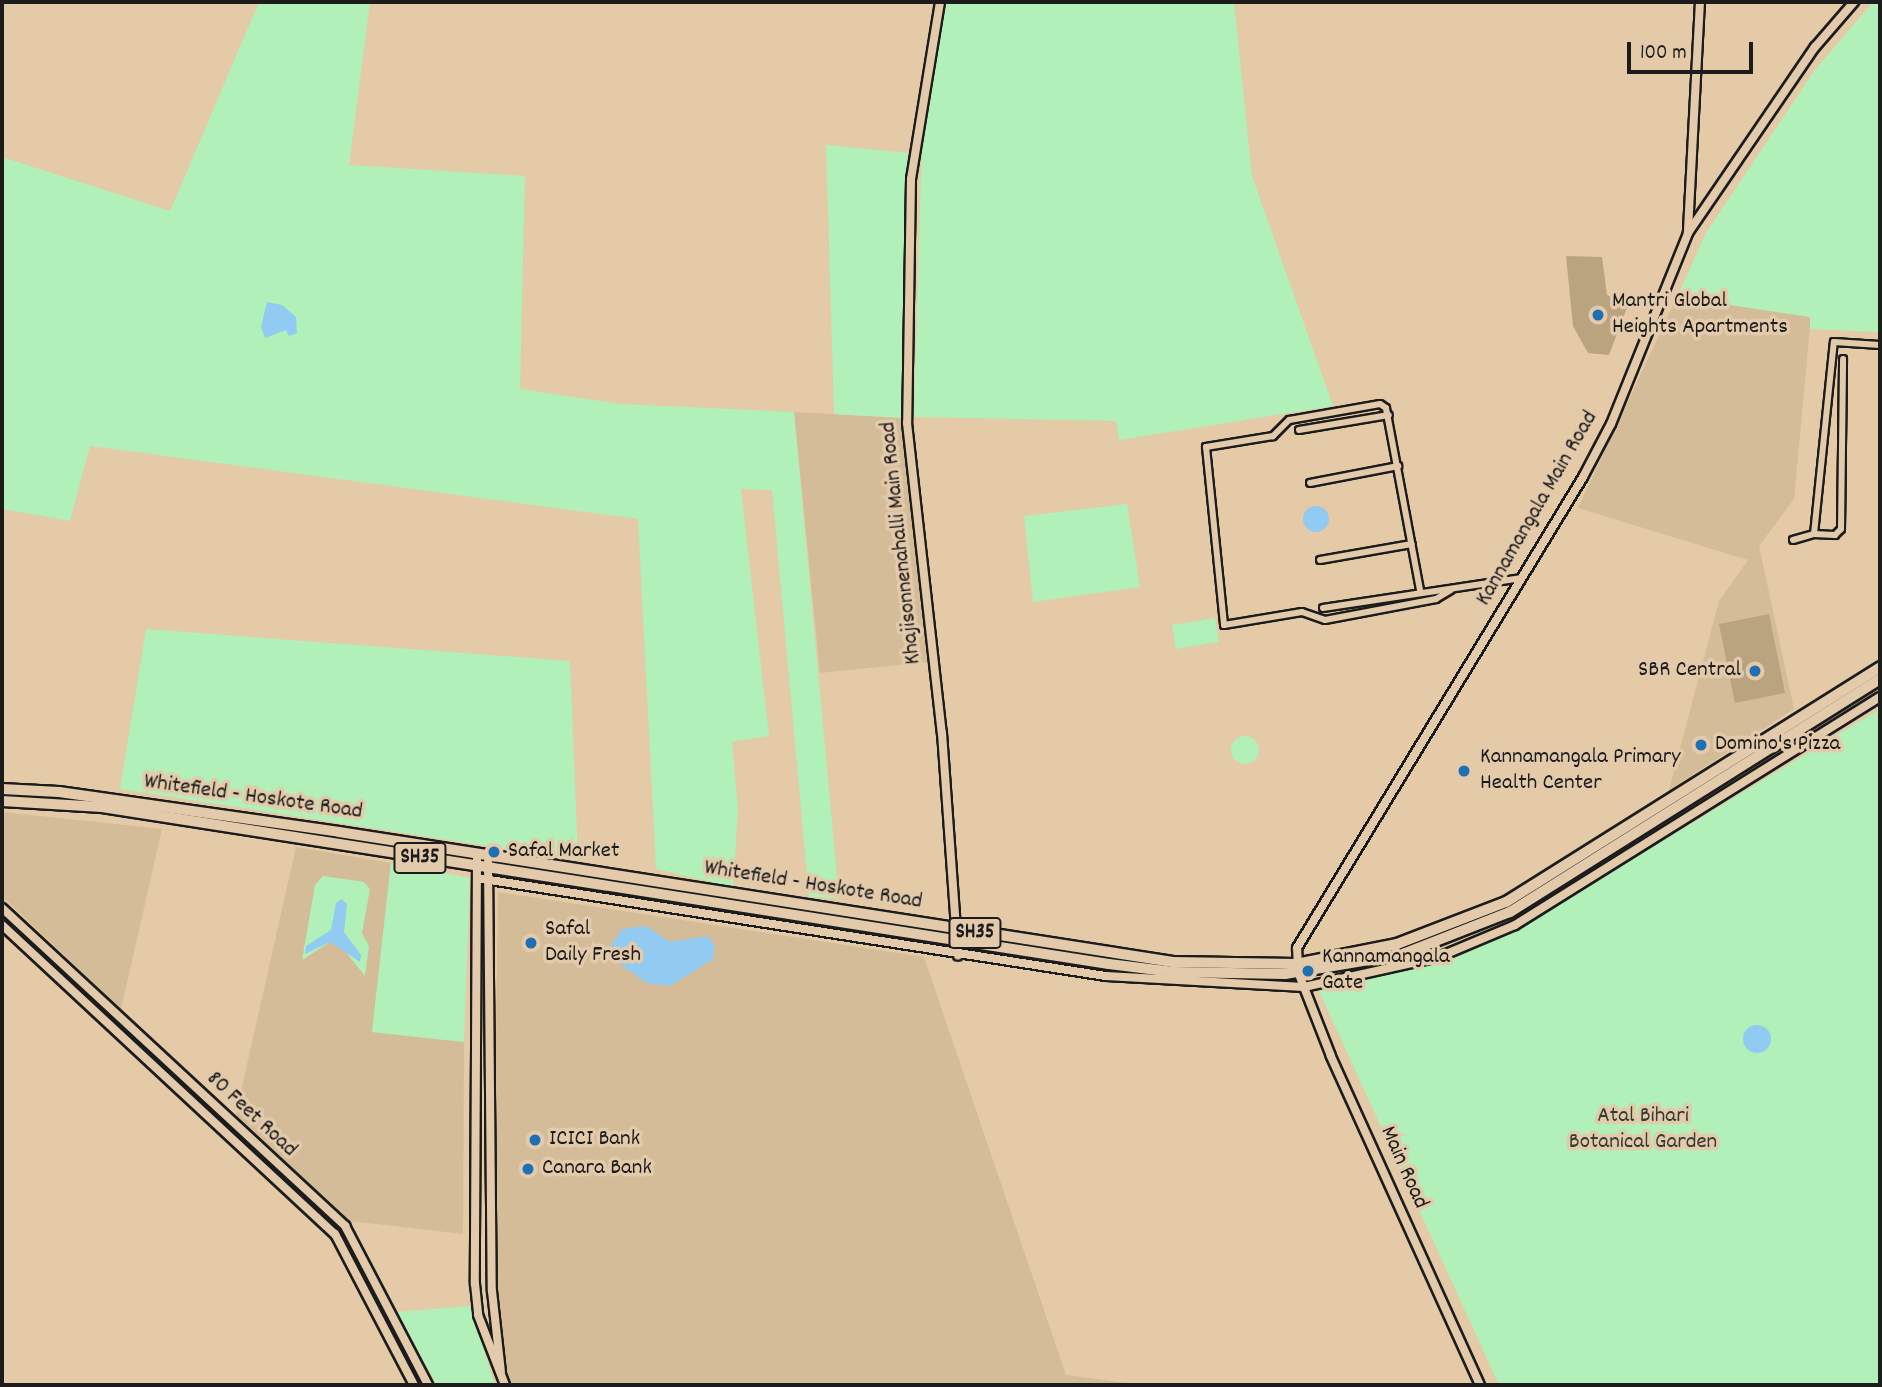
<!DOCTYPE html>
<style>
body{margin:0}
#map{position:relative;width:1882px;height:1387px;overflow:hidden;background:#e4caa6;font-family:Dekko,sans-serif}
div>[style]{position:absolute}
[style*='--x']{left:calc(var(--x)*1px);top:calc(var(--y)*1px);width:calc(var(--w)*1px);rotate:calc(var(--a)*1deg)}
.built>*{inset:0;background:#d3bc97}
.green>*{inset:0;background:#b1f0b8}
.round{border-radius:50%}
.water>*{inset:0;background:#92cbf1}
.building>*{inset:0;background:#baa47f}
.roads{filter:drop-shadow(2px 0 #1c1c1c) drop-shadow(-2px 0 #1c1c1c) drop-shadow(0 2px #1c1c1c) drop-shadow(0 -2px #1c1c1c)}
.minor>*{height:6px;margin:-3px;padding:0 3px;transform-origin:3px;border-radius:3px;background:#e3caab}
.tertiary>*{height:8px;margin:-4px;padding:0 4px;transform-origin:4px;border-radius:4px;background:#e3caab}
.primary>*{height:10px;margin:-5px;padding:0 5px;transform-origin:5px;border-radius:5px;background:#e3caab}
.dots>*{width:19px;height:19px;translate:-50% -50%;box-sizing:border-box;border:4px solid #e3caab;border-radius:50%}
span{translate:-50% -50%;white-space:nowrap;text-align:center;line-height:1.15;-webkit-text-stroke:7px #e3caab;paint-order:stroke}
.shield-label span{padding:2px 5px;background:#e3caab;border:2px solid;border-radius:5px;-webkit-text-stroke-width:0}
.shield-label{font-size:21px;color:#1c1c1c;font-weight:700}
.poi-label{font-size:23px;color:#1c1c1c}
.left{translate:0 -50%;text-align:left}
.right{translate:-100% -50%;text-align:right}
.street-label{font-size:23px;color:#1c1c1c}
.park-label{font-size:23px;color:#323c33}
.frame{position:absolute;inset:0;border:4px solid #1c1c1c;pointer-events:none}
.scale{position:absolute;left:1627px;top:42px;width:126px;height:32px;box-sizing:border-box;border:4px solid #1c1c1c;border-top:0;padding-left:9px;font-size:21px;line-height:24px;white-space:nowrap;color:#1c1c1c;-webkit-text-stroke:5px #e3caab;paint-order:stroke}
</style>
<div id="map">
<div class="built">
<div style="clip-path:polygon(1677px 297px,1811px 317px,1794px 499px,1759px 546px,1794px 709px,1669px 790px,1719px 601px,1748px 560px,1578px 508px)"></div>
<div style="clip-path:polygon(794px 412px,902px 418px,927px 662px,820px 673px)"></div>
<div style="clip-path:polygon(2px 812px,162px 829px,121px 1009px,2px 896px)"></div>
<div style="clip-path:polygon(296px 847px,391px 863px,372px 1032px,464px 1042px,463px 1234px,350px 1221px,235px 1118px)"></div>
<div style="clip-path:polygon(498px 892px,924px 957px,1066px 1375px,1141px 1385px,509px 1385px,493px 1276px)"></div>
</div>
<div class="green">
<div style="clip-path:polygon(259px 2px,370px 2px,349px 165px,525px 176px,520px 389px,621px 404px,794px 412px,839px 898px,809px 897px,772px 490px,741px 489px,769px 736px,732px 742px,738px 809px,733px 887px,656px 869px,638px 519px,90px 446px,70px 521px,2px 509px,2px 157px,170px 211px)"></div>
<div style="clip-path:polygon(946px 2px,1234px 2px,1252px 176px,1333px 406px,1119px 440px,1116px 421px,914px 417px,922px 142px)"></div>
<div style="clip-path:polygon(1873px 2px,1880px 2px,1880px 332px,1810px 329px,1810px 317px,1677px 297px,1706px 233px,1814px 71px)"></div>
<div style="clip-path:polygon(826px 145px,908px 153px,902px 418px,834px 414px)"></div>
<div style="clip-path:polygon(1127px 504px,1140px 587px,1033px 602px,1024px 516px)"></div>
<div style="clip-path:polygon(1215px 618px,1219px 642px,1176px 649px,1172px 625px)"></div>
<div style="clip-path:polygon(146px 629px,570px 661px,578px 860px,120px 789px)"></div>
<div style="clip-path:polygon(1880px 709px,1880px 1385px,1499px 1385px,1319px 991px,1445px 960px,1516px 930px)"></div>
<div class="round" style="left:1231px;top:736px;width:28px;height:28px"></div>
<div style="clip-path:polygon(391px 863px,470px 878px,464px 1042px,372px 1032px)"></div>
<div style="clip-path:polygon(323px 876px,364px 882px,370px 889px,362px 933px,369px 946px,365px 976px,339px 944px,330px 942px,302px 960px,315px 885px)"></div>
<div style="clip-path:polygon(470px 1306px,495px 1385px,437px 1385px,395px 1312px)"></div>
</div>
<div class="water">
<div style="clip-path:polygon(267px 302px,282px 305px,296px 317px,297px 333px,289px 336px,286px 330px,265px 338px,261px 327px)"></div>
<div class="round" style="left:1303px;top:506px;width:26px;height:26px"></div>
<div style="clip-path:polygon(342px 899px,347px 904px,344px 932px,361px 955px,360px 962px,330px 942px,305px 954px,306px 946px,331px 930px,336px 903px)"></div>
<div style="clip-path:polygon(646px 926px,670px 942px,708px 936px,715px 946px,713px 959px,670px 986px,647px 983px,618px 963px,611px 945px,622px 929px)"></div>
<div class="round" style="left:1743px;top:1025px;width:28px;height:28px"></div>
</div>
<div class="building">
<div style="clip-path:polygon(1566px 256px,1602px 257px,1607px 295px,1628px 305px,1609px 355px,1588px 353px,1573px 326px)"></div>
<div style="clip-path:polygon(1769px 614px,1785px 693px,1735px 703px,1719px 624px)"></div>
</div>
<div class="roads">
<div class="minor">
<div style="--x:1299;--y:430;--w:91;--a:-9.5"></div>
<div style="--x:1310;--y:483;--w:90;--a:-10.9"></div>
<div style="--x:1814;--y:534;--w:21;--a:3"></div>
<div style="--x:1835;--y:535;--w:8;--a:-45"></div>
<div style="--x:1841;--y:529;--w:170;--a:-89.3"></div>
<div style="--x:1793;--y:540;--w:22;--a:-16"></div>
<div style="--x:1814;--y:534;--w:193;--a:-84.1"></div>
<div style="--x:1834;--y:342;--w:46;--a:3.7"></div>
<div style="--x:1320;--y:560;--w:93;--a:-9.9"></div>
<div style="--x:1420;--y:590;--w:185;--a:-100.6"></div>
<div style="--x:1386;--y:408;--w:7;--a:-146"></div>
<div style="--x:1380;--y:404;--w:92;--a:170"></div>
<div style="--x:1289;--y:420;--w:23;--a:135"></div>
<div style="--x:1273;--y:436;--w:68;--a:170.7"></div>
<div style="--x:1206;--y:447;--w:179;--a:84.2"></div>
<div style="--x:1224;--y:625;--w:79;--a:-9.5"></div>
<div style="--x:1302;--y:612;--w:24;--a:19"></div>
<div style="--x:1325;--y:620;--w:113;--a:-10.7"></div>
<div style="--x:1436;--y:599;--w:17;--a:-31"></div>
<div style="--x:1323;--y:608;--w:201;--a:-8.6"></div>
</div>
<div class="tertiary">
<div style="--x:940;--y:2;--w:179;--a:99.3"></div>
<div style="--x:911;--y:179;--w:244;--a:90.9"></div>
<div style="--x:907;--y:423;--w:312;--a:83.6"></div>
<div style="--x:942;--y:733;--w:223;--a:85.9"></div>
<div style="--x:1688;--y:230;--w:228;--a:-87"></div>
<div style="--x:477;--y:857;--w:427;--a:90.3"></div>
<div style="--x:475;--y:1284;--w:31;--a:84"></div>
<div style="--x:478;--y:1315;--w:75;--a:68.9"></div>
<div style="--x:488;--y:862;--w:429;--a:89.5"></div>
<div style="--x:492;--y:1291;--w:81;--a:83.7"></div>
<div style="--x:477;--y:878;--w:637;--a:8.86"></div>
<div style="--x:1106;--y:976;--w:198;--a:3.2"></div>
<div style="--x:1304;--y:987;--w:138;--a:-12.5"></div>
<div style="--x:1439;--y:957;--w:82;--a:-22.8"></div>
<div style="--x:1515;--y:925;--w:430;--a:-32"></div>
<div style="--x:2;--y:908;--w:468;--a:42.8"></div>
<div style="--x:345;--y:1226;--w:179;--a:62.4"></div>
<div style="--x:2;--y:925;--w:454;--a:42.9"></div>
<div style="--x:335;--y:1234;--w:170;--a:62.4"></div>
<div style="--x:1480;--y:1385;--w:361;--a:-114.4"></div>
<div style="--x:1331;--y:1056;--w:90;--a:-111.4"></div>
<div style="--x:1298;--y:972;--w:24;--a:-92"></div>
<div style="--x:1297;--y:948;--w:551;--a:-58.73"></div>
<div style="--x:1583;--y:477;--w:60;--a:-62.2"></div>
<div style="--x:1611;--y:424;--w:206;--a:-68"></div>
<div style="--x:1688;--y:233;--w:225;--a:-55.7"></div>
<div style="--x:1815;--y:47;--w:60;--a:-49.1"></div>
</div>
<div class="primary">
<div style="--x:2;--y:789;--w:57;--a:3"></div>
<div style="--x:59;--y:792;--w:283;--a:8.1"></div>
<div style="--x:339;--y:832;--w:844;--a:8.86"></div>
<div style="--x:1173;--y:962;--w:123;--a:0.9"></div>
<div style="--x:1296;--y:964;--w:103;--a:-11.2"></div>
<div style="--x:1397;--y:944;--w:117;--a:-21.1"></div>
<div style="--x:1506;--y:902;--w:442;--a:-32.1"></div>
<div style="--x:2;--y:801;--w:100;--a:3.4"></div>
<div style="--x:102;--y:807;--w:1019;--a:8.86"></div>
<div style="--x:1109;--y:964;--w:65;--a:7"></div>
<div style="--x:1174;--y:972;--w:111;--a:1"></div>
<div style="--x:1285;--y:974;--w:117;--a:-9.4"></div>
<div style="--x:1400;--y:955;--w:118;--a:-21.4"></div>
<div style="--x:1510;--y:912;--w:437;--a:-32.2"></div>
</div>
</div>
<div class="dots">
<div style="left:1598px;top:315px;background:#1f6fb2"></div>
<div style="left:1755px;top:671px;background:#1f6fb2"></div>
<div style="left:1701px;top:745px;background:#1f6fb2"></div>
<div style="left:1464px;top:771px;background:#1f6fb2"></div>
<div style="left:494px;top:852px;background:#1f6fb2"></div>
<div style="left:531px;top:943px;background:#1f6fb2"></div>
<div style="left:1308px;top:971px;background:#1f6fb2"></div>
<div style="left:535px;top:1140px;background:#1f6fb2"></div>
<div style="left:528px;top:1169px;background:#1f6fb2"></div>
</div>
<div class="shield-label">
<span style="left:420px;top:858px">SH35</span>
<span style="left:975px;top:933px">SH35</span>
</div>
<div class="poi-label">
<span class="left" style="left:1612px;top:315px">Mantri Global<br>Heights Apartments</span>
<span class="right" style="left:1741px;top:671px">SBR Central</span>
<span class="left" style="left:1715px;top:745px">Domino's Pizza</span>
<span class="left" style="left:1480px;top:771px">Kannamangala Primary<br>Health Center</span>
<span class="left" style="left:508px;top:852px">Safal Market</span>
<span class="left" style="left:545px;top:943px">Safal<br>Daily Fresh</span>
<span class="left" style="left:1322px;top:971px">Kannamangala<br>Gate</span>
<span class="left" style="left:549px;top:1140px">ICICI Bank</span>
<span class="left" style="left:542px;top:1169px">Canara Bank</span>
</div>
<div class="street-label">
<span style="left:1538px;top:509px;rotate:-60deg">Kannamangala Main Road</span>
<span style="left:902px;top:543px;rotate:-96deg">Khajisonnenahalli Main Road</span>
<span style="left:253px;top:798px;rotate:8deg">Whitefield - Hoskote Road</span>
<span style="left:813px;top:886px;rotate:9deg">Whitefield - Hoskote Road</span>
<span style="left:251px;top:1115px;rotate:43deg">80 Feet Road</span>
<span style="left:1403px;top:1168px;rotate:66deg">Main Road</span>
</div>
<div class="park-label">
<span style="left:1643px;top:1130px">Atal Bihari<br>Botanical Garden</span>
</div>
<div class="frame"></div>
<div class="scale">100 m</div>
</div>
